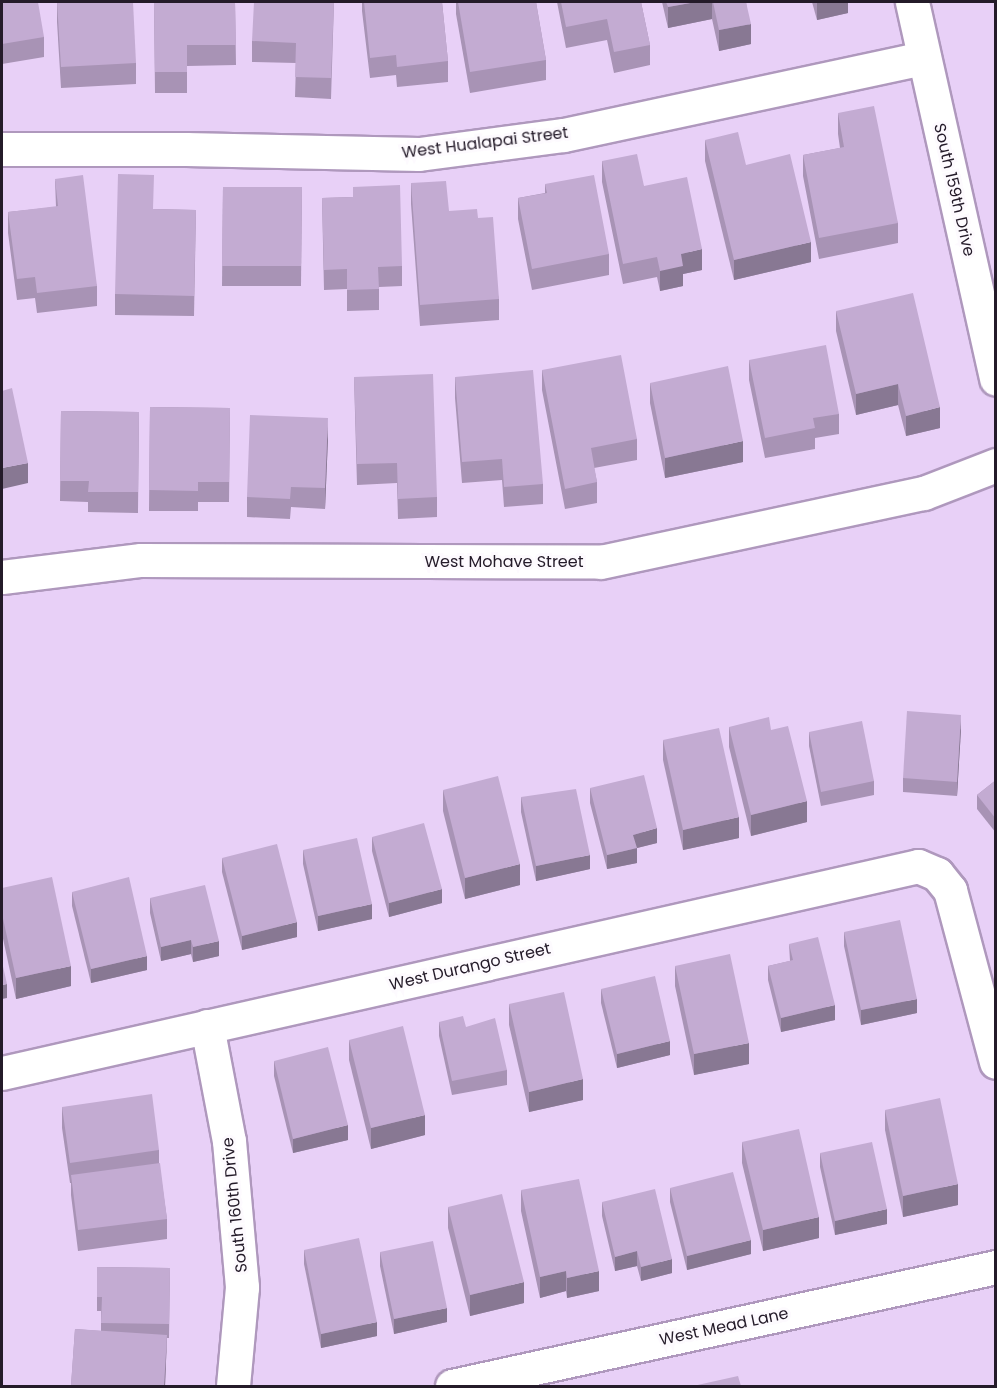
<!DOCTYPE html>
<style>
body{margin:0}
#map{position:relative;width:997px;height:1388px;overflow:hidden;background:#e8d0f7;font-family:Poppins,sans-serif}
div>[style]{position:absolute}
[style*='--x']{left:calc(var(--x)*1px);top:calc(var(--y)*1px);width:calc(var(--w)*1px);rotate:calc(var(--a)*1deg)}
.roads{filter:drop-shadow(2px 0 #af98bd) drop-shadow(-2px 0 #af98bd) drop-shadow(0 2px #af98bd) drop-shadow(0 -2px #af98bd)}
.minor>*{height:33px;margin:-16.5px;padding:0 16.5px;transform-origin:16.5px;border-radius:16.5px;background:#fff}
.wall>*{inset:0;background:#a893b5}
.shaded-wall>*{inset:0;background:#887893}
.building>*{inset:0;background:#c3abd2}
span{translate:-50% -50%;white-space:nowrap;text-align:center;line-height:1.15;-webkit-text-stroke:6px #fdfafe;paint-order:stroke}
.street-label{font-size:16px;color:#241b29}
.frame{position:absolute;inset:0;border:3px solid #241b29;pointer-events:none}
</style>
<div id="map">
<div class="roads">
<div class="minor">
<div style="--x:912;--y:2;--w:386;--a:77.4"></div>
<div style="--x:2;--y:149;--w:184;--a:0"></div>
<div style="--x:186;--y:149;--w:233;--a:1.2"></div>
<div style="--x:419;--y:154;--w:146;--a:-7.5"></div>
<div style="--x:564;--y:135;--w:368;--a:-12.1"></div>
<div style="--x:2;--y:577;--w:140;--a:-7"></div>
<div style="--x:141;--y:560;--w:460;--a:0.2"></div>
<div style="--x:601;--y:562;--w:330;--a:-12.1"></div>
<div style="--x:924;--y:493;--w:77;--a:-21.3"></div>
<div style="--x:207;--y:1026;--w:117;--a:79.2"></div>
<div style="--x:229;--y:1141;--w:147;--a:84.9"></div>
<div style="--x:242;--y:1287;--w:99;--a:95.2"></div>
<div style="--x:2;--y:1073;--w:939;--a:-12.73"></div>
<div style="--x:918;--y:866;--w:21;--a:23"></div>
<div style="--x:937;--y:874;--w:21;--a:51"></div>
<div style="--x:950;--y:890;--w:178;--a:75"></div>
<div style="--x:452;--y:1386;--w:557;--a:-12.34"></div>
</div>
</div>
<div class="wall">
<div style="clip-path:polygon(2px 2px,44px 37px,44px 57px,2px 64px)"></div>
<div style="clip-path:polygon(57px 2px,136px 63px,136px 84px,61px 88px,57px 22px)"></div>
<div style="clip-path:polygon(154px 2px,235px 2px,236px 65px,187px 66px,187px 93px,155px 93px)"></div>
<div style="clip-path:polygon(334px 2px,331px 99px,295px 97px,296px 63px,252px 62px,252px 41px)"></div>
<div style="clip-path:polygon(362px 2px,442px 2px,448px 61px,448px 82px,397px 87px,396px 75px,370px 78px,362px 11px)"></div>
<div style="clip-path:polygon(456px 2px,536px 2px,546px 60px,546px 80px,470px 93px,456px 14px)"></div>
<div style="clip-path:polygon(557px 2px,641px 2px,650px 45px,650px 65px,614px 73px,607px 40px,566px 48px)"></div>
<div style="clip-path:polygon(662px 2px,746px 2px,751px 44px,719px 51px,712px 19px,668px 28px)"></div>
<div style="clip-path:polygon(812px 2px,848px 2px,848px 13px,817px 20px)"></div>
<div style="clip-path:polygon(2px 66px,3px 76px,3px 96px,2px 97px)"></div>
<div style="clip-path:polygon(838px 113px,898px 223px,898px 243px,819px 259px,803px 176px,803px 155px,840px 148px,838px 134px)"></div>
<div style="clip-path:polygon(705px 140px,811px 262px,734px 280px,705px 161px)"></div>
<div style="clip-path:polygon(602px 161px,644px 186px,702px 270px,683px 274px,683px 286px,660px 291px,657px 277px,623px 284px,602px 182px)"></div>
<div style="clip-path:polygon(55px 179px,97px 286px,97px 306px,37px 313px,35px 298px,17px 300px,8px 233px,8px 212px,56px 207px)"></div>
<div style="clip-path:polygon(411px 183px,449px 211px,478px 218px,499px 299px,499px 320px,420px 326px,411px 204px)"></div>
<div style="clip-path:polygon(545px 184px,609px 254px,609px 275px,532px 290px,518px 219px,518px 198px,545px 193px)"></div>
<div style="clip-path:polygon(223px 187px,302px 187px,301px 286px,222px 286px)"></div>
<div style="clip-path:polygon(353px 187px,402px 266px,402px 286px,379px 287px,379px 310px,347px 311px,347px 289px,324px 290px,322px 198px,353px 197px)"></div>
<div style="clip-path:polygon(153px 209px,196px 210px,194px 316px,115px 315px,115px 294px)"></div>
<div style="clip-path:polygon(836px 311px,940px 428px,906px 436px,898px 405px,856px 415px,836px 331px)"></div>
<div style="clip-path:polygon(749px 360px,839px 414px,839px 434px,815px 438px,815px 449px,765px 458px,749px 380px)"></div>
<div style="clip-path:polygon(542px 370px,637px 439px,637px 460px,594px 468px,597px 482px,597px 503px,565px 509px,542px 390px)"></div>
<div style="clip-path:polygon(354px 377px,437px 497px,437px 517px,398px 519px,397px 483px,357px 485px)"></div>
<div style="clip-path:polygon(455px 377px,543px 484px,543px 504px,504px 507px,502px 480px,462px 483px,455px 398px)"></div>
<div style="clip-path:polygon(650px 383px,743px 462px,665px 478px,650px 403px)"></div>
<div style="clip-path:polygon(150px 407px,230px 408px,229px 502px,198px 502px,198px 511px,149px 511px)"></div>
<div style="clip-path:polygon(61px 411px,139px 412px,138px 513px,88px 512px,88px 502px,60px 501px)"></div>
<div style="clip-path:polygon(328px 438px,325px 509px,291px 507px,290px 519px,247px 517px,247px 497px)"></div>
<div style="clip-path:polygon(729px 727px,771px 730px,807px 822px,751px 836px,729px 747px)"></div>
<div style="clip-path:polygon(961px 729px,957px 796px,903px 792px,903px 778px)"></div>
<div style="clip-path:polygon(809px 732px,874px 781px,874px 795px,821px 806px,809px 746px)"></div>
<div style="clip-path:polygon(663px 740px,739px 838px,683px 850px,663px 760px)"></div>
<div style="clip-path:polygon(996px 780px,996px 833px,977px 809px,977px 795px)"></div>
<div style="clip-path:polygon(590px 788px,657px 843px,637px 848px,637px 863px,607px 869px,590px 803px)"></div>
<div style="clip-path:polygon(443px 790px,520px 885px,465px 899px,443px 811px)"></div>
<div style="clip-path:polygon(521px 797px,590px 869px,536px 881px,521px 812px)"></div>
<div style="clip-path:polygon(372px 837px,442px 903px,389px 917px,372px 851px)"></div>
<div style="clip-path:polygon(303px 850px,372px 919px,318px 931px,303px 864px)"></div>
<div style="clip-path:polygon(222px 858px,297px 937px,242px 950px,222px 872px)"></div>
<div style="clip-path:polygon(2px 888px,71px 986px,16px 999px,2px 934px)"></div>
<div style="clip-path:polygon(72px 892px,147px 970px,91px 983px,72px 906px)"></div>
<div style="clip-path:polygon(150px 898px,219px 956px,193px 962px,191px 954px,161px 961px,150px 913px)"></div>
<div style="clip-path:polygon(844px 932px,917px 1013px,861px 1025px,844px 946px)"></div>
<div style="clip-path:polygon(789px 944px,835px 1020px,781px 1032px,768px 980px,768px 966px,790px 961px)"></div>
<div style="clip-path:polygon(675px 966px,749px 1064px,694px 1075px,675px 986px)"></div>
<div style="clip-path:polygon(601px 989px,670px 1055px,617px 1068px,601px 1003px)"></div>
<div style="clip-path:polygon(509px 1004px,583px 1100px,529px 1112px,509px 1025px)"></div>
<div style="clip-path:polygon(439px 1022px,507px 1070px,507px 1085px,452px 1095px,439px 1036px)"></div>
<div style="clip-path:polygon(349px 1040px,425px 1135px,371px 1149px,349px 1060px)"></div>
<div style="clip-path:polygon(274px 1061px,348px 1140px,293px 1153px,274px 1076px)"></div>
<div style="clip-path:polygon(62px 1107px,159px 1150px,159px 1163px,167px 1219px,167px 1239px,78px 1251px,71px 1195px,71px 1183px,70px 1183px,62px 1128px)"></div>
<div style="clip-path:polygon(885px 1110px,958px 1205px,903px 1217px,885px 1130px)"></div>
<div style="clip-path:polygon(742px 1142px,819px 1238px,763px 1251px,742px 1163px)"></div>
<div style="clip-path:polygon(820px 1153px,887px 1224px,835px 1235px,820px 1167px)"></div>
<div style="clip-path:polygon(670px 1188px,751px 1254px,687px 1270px,670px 1202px)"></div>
<div style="clip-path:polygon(521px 1190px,599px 1291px,567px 1298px,566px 1291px,540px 1298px,521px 1211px)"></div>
<div style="clip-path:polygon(602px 1202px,672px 1273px,641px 1281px,637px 1266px,615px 1271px,602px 1216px)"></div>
<div style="clip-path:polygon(448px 1207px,524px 1303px,470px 1316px,448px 1228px)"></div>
<div style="clip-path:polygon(304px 1250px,377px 1336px,321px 1348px,304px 1264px)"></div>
<div style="clip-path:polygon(380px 1252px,447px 1322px,394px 1334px,380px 1266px)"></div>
<div style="clip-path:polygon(97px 1267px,170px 1268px,169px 1338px,167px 1338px,165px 1386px,71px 1386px,75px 1329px,101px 1331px,101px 1311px,97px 1311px)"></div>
</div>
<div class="shaded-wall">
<div style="clip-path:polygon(696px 2px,712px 2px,712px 19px,668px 28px,668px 7px)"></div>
<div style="clip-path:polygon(817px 2px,848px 2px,848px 13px,817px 20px)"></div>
<div style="clip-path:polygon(751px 24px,751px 44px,719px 51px,719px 30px)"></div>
<div style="clip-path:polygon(811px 242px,811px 262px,734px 280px,734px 260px)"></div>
<div style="clip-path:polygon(702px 249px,702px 270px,683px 274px,683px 286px,660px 291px,660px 271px,681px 254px)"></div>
<div style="clip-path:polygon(898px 384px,898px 405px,856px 415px,856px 394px)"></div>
<div style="clip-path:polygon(940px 407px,940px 428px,906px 436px,906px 416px)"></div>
<div style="clip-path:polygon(328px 418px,328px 438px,325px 509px,325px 488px)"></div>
<div style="clip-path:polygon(743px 441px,743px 462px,665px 478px,665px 458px)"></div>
<div style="clip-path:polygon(28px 463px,28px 483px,2px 489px,2px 468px)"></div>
<div style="clip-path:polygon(961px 715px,961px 729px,957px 796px,957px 782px)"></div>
<div style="clip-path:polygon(807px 801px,807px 822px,751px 836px,751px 815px)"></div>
<div style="clip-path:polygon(739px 817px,739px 838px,683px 850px,683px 830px)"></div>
<div style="clip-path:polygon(657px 828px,657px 843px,633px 849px,633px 835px)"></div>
<div style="clip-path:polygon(637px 848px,637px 863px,607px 869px,607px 855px)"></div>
<div style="clip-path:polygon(590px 855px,590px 869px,536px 881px,536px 866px)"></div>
<div style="clip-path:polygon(520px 864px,520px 885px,465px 899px,465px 878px)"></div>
<div style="clip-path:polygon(442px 889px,442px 903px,389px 917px,389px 903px)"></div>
<div style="clip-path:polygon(372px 904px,372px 919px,318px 931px,318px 916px)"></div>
<div style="clip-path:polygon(297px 922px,297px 937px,242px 950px,242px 936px)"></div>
<div style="clip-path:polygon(191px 940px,191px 954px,161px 961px,161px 947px)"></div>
<div style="clip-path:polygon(219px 941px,219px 956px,193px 962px,193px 947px)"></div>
<div style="clip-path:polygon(147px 956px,147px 970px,91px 983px,91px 969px)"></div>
<div style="clip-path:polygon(71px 966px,71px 986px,16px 999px,16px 978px)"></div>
<div style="clip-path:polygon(7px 984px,7px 998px,2px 999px,2px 985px)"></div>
<div style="clip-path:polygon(917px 999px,917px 1013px,861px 1025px,861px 1010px)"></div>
<div style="clip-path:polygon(835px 1005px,835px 1020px,781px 1032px,781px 1018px)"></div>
<div style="clip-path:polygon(670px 1041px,670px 1055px,617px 1068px,617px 1054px)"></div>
<div style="clip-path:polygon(749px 1043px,749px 1064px,694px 1075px,694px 1054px)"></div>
<div style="clip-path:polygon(583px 1079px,583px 1100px,529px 1112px,529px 1092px)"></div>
<div style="clip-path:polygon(425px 1115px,425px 1135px,371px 1149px,371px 1128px)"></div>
<div style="clip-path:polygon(348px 1125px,348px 1140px,293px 1153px,293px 1139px)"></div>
<div style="clip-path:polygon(958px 1184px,958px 1205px,903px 1217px,903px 1196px)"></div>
<div style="clip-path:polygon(887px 1209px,887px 1224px,835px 1235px,835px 1221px)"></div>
<div style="clip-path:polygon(819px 1217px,819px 1238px,763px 1251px,763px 1230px)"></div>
<div style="clip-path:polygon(751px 1240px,751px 1254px,687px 1270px,687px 1256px)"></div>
<div style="clip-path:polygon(637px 1251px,637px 1266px,615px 1271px,615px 1257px)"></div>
<div style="clip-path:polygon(672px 1259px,672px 1273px,641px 1281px,641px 1267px)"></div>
<div style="clip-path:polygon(566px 1271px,566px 1291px,540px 1298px,540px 1277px)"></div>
<div style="clip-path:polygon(599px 1271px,599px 1291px,567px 1298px,567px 1278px)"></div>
<div style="clip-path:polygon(524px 1282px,524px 1303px,470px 1316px,470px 1295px)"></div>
<div style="clip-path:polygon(447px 1308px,447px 1322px,394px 1334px,394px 1319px)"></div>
<div style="clip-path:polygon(377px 1322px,377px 1336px,321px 1348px,321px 1334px)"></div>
<div style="clip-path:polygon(167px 1335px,165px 1386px,164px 1386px)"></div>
</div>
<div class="building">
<div style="clip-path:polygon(2px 2px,38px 2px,44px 37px,2px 44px)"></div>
<div style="clip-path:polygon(57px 2px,133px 2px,136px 63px,61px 67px)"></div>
<div style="clip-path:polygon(154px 2px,235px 2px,236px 45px,187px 45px,187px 72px,155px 72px)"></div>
<div style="clip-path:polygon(254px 2px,334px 2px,331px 78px,295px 77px,296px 43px,252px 41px)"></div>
<div style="clip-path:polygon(364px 2px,442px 2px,448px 61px,397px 67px,396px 55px,370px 58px)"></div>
<div style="clip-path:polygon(458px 2px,536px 2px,546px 60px,470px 72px)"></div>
<div style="clip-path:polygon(561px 2px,641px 2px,650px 45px,614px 52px,607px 19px,566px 27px)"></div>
<div style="clip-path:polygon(666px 2px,696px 2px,668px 7px)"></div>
<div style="clip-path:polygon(713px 2px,746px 2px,751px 24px,719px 30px)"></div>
<div style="clip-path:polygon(874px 106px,898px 223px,819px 238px,803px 155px,844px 147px,838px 113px)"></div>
<div style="clip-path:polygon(738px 132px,746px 165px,790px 154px,811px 242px,734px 260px,705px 140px)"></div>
<div style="clip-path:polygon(637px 154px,644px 186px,687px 177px,702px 249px,681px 254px,683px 266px,660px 271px,657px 257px,623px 264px,602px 161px)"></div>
<div style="clip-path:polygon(118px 174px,154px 175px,153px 209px,196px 210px,194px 296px,115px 294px)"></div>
<div style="clip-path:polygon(83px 175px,97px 286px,37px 293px,35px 277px,17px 279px,8px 212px,58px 206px,55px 179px)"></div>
<div style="clip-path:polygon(594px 175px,609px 254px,532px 269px,518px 198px,547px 193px,545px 184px)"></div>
<div style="clip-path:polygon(446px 181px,449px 211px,477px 209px,478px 218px,493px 217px,499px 299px,420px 305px,411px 183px)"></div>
<div style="clip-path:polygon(400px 185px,402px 266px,378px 267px,379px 289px,347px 290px,347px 269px,324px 270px,322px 198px,353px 197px,353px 187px)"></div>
<div style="clip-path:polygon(223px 187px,302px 187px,301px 266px,222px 266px)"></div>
<div style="clip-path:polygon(913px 293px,940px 407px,906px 416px,898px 384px,856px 394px,836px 311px)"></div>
<div style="clip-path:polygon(826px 345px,839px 414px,813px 418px,815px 428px,765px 438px,749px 360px)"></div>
<div style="clip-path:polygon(621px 355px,637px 439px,591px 448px,597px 482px,565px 489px,542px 370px)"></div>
<div style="clip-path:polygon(728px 366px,743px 441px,665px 458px,650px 383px)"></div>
<div style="clip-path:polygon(533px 370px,543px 484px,504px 487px,502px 459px,462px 462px,455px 377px)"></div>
<div style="clip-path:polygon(433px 374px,437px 497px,398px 499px,397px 463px,357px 464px,354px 377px)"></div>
<div style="clip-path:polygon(12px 388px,28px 463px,2px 468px,2px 391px)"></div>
<div style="clip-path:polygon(150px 407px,230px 408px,229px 482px,198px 482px,198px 491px,149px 490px)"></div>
<div style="clip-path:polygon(61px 411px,139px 412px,138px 492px,88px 492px,89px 481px,60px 481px)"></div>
<div style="clip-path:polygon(250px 415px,328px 418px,325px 488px,291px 487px,290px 499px,247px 497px)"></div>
<div style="clip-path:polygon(907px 711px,961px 715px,957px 782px,903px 778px)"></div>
<div style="clip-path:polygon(769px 717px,771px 730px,788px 726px,807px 801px,751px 815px,729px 727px)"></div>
<div style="clip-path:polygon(862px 721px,874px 781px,821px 792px,809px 732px)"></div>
<div style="clip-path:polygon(719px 728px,739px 817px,683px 830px,663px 740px)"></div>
<div style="clip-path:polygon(644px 775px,657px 828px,633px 835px,637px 848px,607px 855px,590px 788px)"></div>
<div style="clip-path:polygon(498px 776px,520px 864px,465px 878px,443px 790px)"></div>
<div style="clip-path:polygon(996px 780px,996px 819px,977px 795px)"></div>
<div style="clip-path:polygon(576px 789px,590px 855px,536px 866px,521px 797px)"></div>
<div style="clip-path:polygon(424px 823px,442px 889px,389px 903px,372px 837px)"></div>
<div style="clip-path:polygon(357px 838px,372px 904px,318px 916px,303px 850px)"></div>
<div style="clip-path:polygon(277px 844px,297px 922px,242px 936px,222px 858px)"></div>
<div style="clip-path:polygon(52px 877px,71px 966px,16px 978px,2px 914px,2px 888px)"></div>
<div style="clip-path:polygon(129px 877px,147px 956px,91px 969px,72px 892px)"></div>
<div style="clip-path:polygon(205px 885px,219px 941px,193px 947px,191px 940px,161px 947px,150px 898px)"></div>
<div style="clip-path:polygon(900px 920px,917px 999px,861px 1010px,844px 932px)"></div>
<div style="clip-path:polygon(818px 937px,835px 1005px,781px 1018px,768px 966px,793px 960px,789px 944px)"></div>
<div style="clip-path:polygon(730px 954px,749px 1043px,694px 1054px,675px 966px)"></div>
<div style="clip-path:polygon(2px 962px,7px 984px,2px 985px)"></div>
<div style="clip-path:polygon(655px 976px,670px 1041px,617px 1054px,601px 989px)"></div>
<div style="clip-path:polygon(564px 992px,583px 1079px,529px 1092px,509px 1004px)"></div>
<div style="clip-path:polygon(463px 1016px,466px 1027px,495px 1018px,507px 1070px,452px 1081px,439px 1022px)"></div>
<div style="clip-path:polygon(403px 1026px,425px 1115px,371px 1128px,349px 1040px)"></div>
<div style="clip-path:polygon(328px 1047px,348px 1125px,293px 1139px,274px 1061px)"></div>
<div style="clip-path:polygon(152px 1094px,159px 1150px,70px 1163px,62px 1107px)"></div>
<div style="clip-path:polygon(940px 1098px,958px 1184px,903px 1196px,885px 1110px)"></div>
<div style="clip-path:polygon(799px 1129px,819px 1217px,763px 1230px,742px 1142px)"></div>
<div style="clip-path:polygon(872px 1142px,887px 1209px,835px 1221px,820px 1153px)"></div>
<div style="clip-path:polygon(160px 1163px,167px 1219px,78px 1230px,71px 1175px)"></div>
<div style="clip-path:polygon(733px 1172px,751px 1240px,687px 1256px,670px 1188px)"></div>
<div style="clip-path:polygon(579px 1179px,599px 1271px,567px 1278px,566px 1271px,540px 1277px,521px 1190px)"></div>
<div style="clip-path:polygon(655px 1189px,672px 1259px,641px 1267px,637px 1251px,615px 1257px,602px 1202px)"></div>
<div style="clip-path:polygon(502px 1194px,524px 1282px,470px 1295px,448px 1207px)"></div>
<div style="clip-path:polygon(359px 1238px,377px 1322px,321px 1334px,304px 1250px)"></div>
<div style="clip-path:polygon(433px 1241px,447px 1308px,394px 1319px,380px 1252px)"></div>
<div style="clip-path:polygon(97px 1267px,170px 1268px,169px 1324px,101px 1323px,102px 1297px,97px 1297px)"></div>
<div style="clip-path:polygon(75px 1329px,167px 1335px,164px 1386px,105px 1386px,71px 1385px)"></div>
<div style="clip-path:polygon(738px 1376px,741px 1386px,693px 1386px)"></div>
</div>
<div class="street-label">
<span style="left:485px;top:143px;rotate:-7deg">West Hualapai Street</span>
<span style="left:954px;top:190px;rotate:77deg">South 159th Drive</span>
<span style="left:504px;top:562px">West Mohave Street</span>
<span style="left:470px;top:967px;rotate:-13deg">West Durango Street</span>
<span style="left:235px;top:1205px;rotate:-96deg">South 160th Drive</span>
<span style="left:724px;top:1327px;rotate:-12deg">West Mead Lane</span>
</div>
<div class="frame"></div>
</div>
